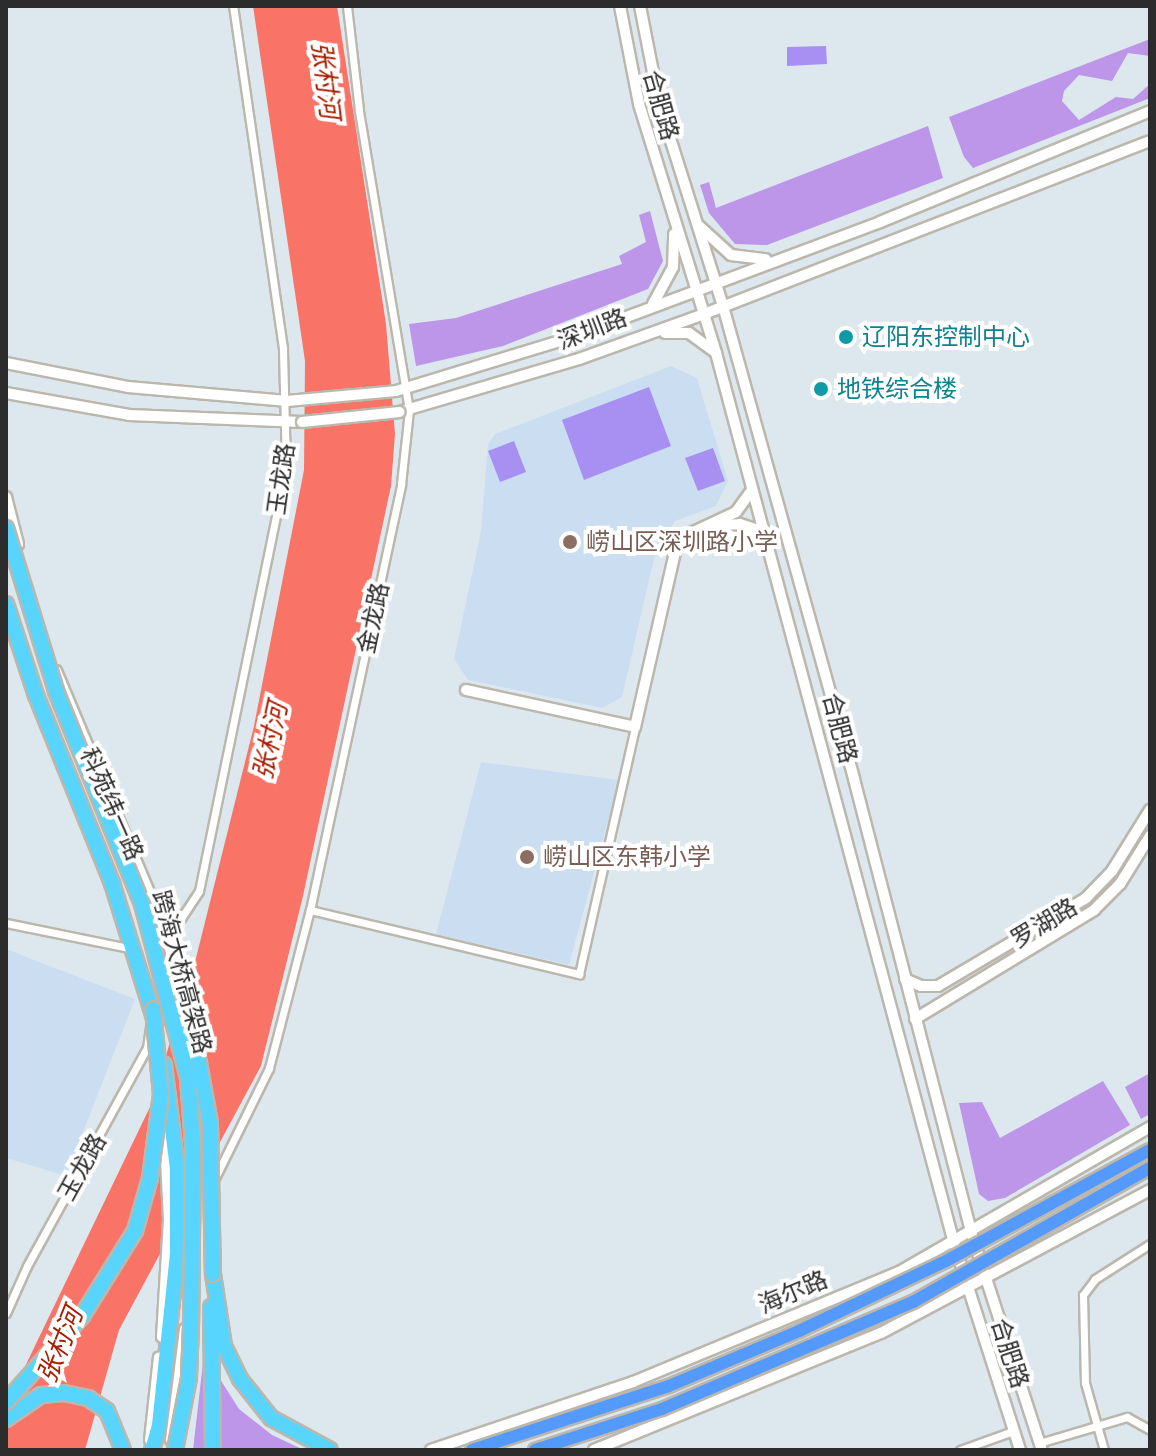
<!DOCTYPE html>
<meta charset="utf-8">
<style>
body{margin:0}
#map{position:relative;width:1156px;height:1456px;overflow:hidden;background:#dde8ee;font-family:Ubuntu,"Noto Sans SC",sans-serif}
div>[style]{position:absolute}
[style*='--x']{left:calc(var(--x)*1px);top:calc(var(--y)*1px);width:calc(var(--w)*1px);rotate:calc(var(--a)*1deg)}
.education>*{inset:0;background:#cbdef1}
.green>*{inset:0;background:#bd95e9}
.pitch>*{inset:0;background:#a790f1}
.water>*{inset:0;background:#f97367}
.roads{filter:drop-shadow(2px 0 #bcb7ad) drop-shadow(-2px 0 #bcb7ad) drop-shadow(0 2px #bcb7ad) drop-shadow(0 -2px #bcb7ad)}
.street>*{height:7px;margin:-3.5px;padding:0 3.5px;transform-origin:3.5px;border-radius:3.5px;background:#fff}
.secondary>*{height:10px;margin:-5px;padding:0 5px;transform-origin:5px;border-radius:5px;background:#fff}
.highway>*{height:14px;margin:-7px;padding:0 7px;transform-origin:7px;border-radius:7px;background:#57d5ff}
.bridges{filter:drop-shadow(2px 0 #bcb7ad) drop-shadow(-2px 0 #bcb7ad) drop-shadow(0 2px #bcb7ad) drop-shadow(0 -2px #bcb7ad)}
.secondary-bridge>*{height:10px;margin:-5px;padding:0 5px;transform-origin:5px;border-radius:5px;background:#fff}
.primary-bridge>*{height:12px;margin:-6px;padding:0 6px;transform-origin:6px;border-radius:6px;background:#549afc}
.highway-bridge>*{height:14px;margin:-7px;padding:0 7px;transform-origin:7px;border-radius:7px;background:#57d5ff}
.dots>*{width:22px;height:22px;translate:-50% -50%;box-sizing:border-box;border:4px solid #fff;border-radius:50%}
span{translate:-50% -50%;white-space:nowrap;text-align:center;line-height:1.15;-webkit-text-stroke:8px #fff;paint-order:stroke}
.street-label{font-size:24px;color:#2c2c2c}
.culture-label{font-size:24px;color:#0d838f}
.left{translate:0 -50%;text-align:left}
.education-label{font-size:24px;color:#785e54}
.water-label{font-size:26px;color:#a91d02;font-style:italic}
.frame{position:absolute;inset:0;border:8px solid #2c2c2c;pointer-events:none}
</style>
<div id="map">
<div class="education">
<div style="clip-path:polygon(671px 366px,697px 378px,728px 481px,716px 506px,675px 521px,655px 554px,622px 697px,602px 708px,468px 680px,454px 659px,481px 531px,488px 444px,495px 434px)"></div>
<div style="clip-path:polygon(481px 762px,619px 780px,569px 965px,436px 934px)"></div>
<div style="clip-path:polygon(6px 949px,135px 999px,66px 1176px,6px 1158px)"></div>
</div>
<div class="green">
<div style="clip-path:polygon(1150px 39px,1150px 56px,1128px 53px,1112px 81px,1079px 75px,1064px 91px,1062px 101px,1079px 120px,1116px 97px,1133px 99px,1150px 84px,1150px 98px,973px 168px,964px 157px,949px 117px)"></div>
<div style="clip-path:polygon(928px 126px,943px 178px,767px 245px,735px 244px,709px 213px,700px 185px,709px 182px,716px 208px)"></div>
<div style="clip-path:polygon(650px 211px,663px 261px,648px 289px,503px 346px,416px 366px,409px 324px,456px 318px,622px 264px,619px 256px,646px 242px,639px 215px)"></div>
<div style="clip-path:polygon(1150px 1073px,1150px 1114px,1141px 1119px,1125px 1087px)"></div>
<div style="clip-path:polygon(1103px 1081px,1130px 1125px,1005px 1198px,988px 1201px,979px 1194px,959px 1103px,982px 1102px,1000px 1138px)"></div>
<div style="clip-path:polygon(204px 1354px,239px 1409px,272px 1435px,304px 1450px,193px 1450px)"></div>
</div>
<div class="pitch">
<div style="clip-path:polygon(826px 46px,827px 64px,787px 66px,787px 47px)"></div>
<div style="clip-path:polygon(649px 387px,671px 446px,584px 480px,562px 420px)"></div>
<div style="clip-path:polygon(514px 441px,526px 472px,500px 482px,488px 451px)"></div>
<div style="clip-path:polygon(713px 448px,725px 481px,698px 491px,685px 458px)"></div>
</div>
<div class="water">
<div style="clip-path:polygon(253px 6px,337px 6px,386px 324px,395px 434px,391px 486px,303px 896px,261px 1066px,119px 1330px,85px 1450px,6px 1450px,6px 1406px,150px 1107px,196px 958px,254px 726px,304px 470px,305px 361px)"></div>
</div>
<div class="roads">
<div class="street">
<div style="--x:310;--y:910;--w:277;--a:13.4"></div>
<div style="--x:579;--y:974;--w:253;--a:-77.2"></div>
<div style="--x:6;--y:923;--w:126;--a:11.5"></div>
<div style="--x:168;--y:938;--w:56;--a:-56.6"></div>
<div style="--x:199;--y:891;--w:434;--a:-78.4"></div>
<div style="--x:286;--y:466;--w:118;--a:-91.5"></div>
<div style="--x:283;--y:348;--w:346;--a:-98.3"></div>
<div style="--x:214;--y:1180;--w:125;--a:-63.8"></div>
<div style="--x:269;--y:1068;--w:163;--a:-75.5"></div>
<div style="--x:310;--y:910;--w:436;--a:-77.9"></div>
<div style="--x:401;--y:484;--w:74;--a:-83.8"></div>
<div style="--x:409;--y:410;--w:304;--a:-99.5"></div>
<div style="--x:359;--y:110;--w:105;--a:-96.6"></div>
<div style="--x:6;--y:1313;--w:51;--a:-65.9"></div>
<div style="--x:27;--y:1266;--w:249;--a:-61.2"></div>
<div style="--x:147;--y:1048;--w:21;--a:-82"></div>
<div style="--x:1039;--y:1443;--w:92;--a:-16.5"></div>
<div style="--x:1127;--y:1417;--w:26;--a:29"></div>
<div style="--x:960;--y:1450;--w:56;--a:-19.7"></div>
<div style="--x:1104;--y:1450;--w:70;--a:-105.8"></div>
<div style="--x:1085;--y:1383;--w:88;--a:-91.3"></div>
<div style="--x:1083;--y:1295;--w:20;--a:-53"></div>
<div style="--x:1095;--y:1279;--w:65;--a:-32.5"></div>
</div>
<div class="secondary">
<div style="--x:620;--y:6;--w:100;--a:79"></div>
<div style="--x:639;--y:104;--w:261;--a:72.8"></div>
<div style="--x:716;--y:353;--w:921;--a:75.03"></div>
<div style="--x:954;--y:1243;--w:217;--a:72.3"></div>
<div style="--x:640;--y:6;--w:99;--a:78.9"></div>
<div style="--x:659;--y:103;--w:213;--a:72.5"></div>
<div style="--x:723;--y:306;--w:491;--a:74.5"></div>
<div style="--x:854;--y:779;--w:468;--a:75.5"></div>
<div style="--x:971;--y:1232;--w:229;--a:72"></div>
<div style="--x:699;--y:226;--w:43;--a:42.2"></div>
<div style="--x:731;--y:255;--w:35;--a:7"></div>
<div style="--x:653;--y:304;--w:42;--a:-61.6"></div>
<div style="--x:673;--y:267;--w:33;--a:-88"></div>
<div style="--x:665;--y:333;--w:24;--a:0"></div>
<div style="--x:689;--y:333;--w:31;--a:36"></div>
<div style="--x:6;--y:363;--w:124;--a:11.1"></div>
<div style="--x:128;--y:387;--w:160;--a:5"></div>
<div style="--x:287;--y:401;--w:109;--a:-5.2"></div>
<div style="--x:396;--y:391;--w:185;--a:-17"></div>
<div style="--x:573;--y:337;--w:328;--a:-20.5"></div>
<div style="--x:880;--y:222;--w:292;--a:-22.3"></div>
<div style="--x:6;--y:393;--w:125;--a:10.1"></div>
<div style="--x:129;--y:415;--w:173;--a:2.3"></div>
<div style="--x:399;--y:412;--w:188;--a:-16.4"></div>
<div style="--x:579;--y:359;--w:133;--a:-19.8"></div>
<div style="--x:704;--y:314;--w:478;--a:-21.2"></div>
<div style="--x:6;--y:497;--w:49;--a:75.7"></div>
<div style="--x:716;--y:525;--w:24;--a:-2"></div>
<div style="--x:740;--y:524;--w:25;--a:18"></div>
<div style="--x:56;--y:671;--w:290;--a:67.2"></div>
<div style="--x:168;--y:938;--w:94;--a:78.9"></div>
<div style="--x:466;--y:690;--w:173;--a:12.3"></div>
<div style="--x:635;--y:727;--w:184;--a:-77.1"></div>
<div style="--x:676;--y:548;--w:19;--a:-47"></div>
<div style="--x:689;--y:534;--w:52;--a:-25.1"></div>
<div style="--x:736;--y:512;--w:27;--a:-54"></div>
<div style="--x:905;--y:979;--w:17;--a:24"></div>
<div style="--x:921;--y:986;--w:17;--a:0"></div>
<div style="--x:938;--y:986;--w:172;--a:-30.7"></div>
<div style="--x:1086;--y:898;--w:37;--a:-46"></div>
<div style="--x:1112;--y:871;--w:72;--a:-58.1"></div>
<div style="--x:915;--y:1019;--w:210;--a:-31.3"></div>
<div style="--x:1094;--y:910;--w:37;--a:-45"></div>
<div style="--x:1120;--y:884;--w:57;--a:-58"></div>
<div style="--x:162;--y:1337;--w:117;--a:-86.6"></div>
<div style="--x:169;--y:1220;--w:103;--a:-92.8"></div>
<div style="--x:150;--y:1440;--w:83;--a:-83.8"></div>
<div style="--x:171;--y:1440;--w:112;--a:-82.8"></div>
<div style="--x:431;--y:1450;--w:213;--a:-18.6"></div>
<div style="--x:633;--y:1382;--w:288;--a:-22.5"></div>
<div style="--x:899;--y:1272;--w:290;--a:-30"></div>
<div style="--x:594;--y:1450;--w:310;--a:-22.2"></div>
<div style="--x:881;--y:1333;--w:305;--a:-28"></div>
</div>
<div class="highway">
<div style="--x:6;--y:604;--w:96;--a:71.8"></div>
<div style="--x:36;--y:695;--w:203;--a:68"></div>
<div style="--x:112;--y:883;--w:145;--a:72.7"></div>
<div style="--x:213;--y:1274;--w:73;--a:81.3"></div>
<div style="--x:224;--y:1346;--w:37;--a:64"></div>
<div style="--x:240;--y:1379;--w:50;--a:51.5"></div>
<div style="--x:271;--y:1418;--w:67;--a:28.5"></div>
<div style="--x:211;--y:1307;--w:143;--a:89.2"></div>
<div style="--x:6;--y:1419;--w:42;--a:-34.4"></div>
<div style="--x:41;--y:1395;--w:23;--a:-5"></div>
<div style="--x:64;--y:1393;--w:25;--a:12"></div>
<div style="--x:88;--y:1398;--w:23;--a:34"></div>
<div style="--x:107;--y:1411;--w:42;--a:67.7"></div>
<div style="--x:152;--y:1450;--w:26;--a:-74"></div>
<div style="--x:159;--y:1425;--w:171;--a:-84"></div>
<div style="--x:177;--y:1255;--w:86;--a:-90"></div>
<div style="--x:177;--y:1169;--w:105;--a:-97.1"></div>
</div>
</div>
<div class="bridges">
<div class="secondary-bridge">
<div style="--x:302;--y:422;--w:98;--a:-5.9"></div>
</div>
<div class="primary-bridge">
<div style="--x:472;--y:1450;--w:207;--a:-18"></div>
<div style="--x:669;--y:1386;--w:141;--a:-22.9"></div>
<div style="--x:799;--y:1331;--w:163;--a:-25.5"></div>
<div style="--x:946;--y:1261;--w:232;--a:-28.6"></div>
<div style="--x:535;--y:1450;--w:133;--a:-17.9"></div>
<div style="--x:662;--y:1409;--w:273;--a:-23.1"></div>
<div style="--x:913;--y:1302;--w:272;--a:-29.5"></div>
</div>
<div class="highway-bridge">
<div style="--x:6;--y:528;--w:170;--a:72.9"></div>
<div style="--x:56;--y:691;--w:230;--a:68"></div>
<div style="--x:142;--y:904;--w:180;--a:75.2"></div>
<div style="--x:188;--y:1078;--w:66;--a:85.7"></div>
<div style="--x:193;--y:1144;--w:181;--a:90.6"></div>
<div style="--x:191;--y:1325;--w:53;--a:92.2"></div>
<div style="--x:189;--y:1378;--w:73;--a:101"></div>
<div style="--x:184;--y:1027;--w:39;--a:67"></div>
<div style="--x:199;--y:1063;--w:61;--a:79.6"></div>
<div style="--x:210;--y:1123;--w:151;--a:88.9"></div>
<div style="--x:6;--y:1402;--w:115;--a:-48.5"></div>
<div style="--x:82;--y:1316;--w:100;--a:-58.1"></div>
<div style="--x:135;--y:1231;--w:55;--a:-74.2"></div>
<div style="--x:150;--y:1178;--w:85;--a:-82.5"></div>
<div style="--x:161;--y:1094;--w:85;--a:-95.4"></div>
</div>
</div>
<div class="dots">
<div style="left:846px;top:337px;background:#0f9aa8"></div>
<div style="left:821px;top:389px;background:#0f9aa8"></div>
<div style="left:570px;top:542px;background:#8d6e63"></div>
<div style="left:527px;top:857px;background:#8d6e63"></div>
</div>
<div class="street-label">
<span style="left:661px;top:105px;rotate:74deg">合肥路</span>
<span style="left:592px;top:329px;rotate:-21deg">深圳路</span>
<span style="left:281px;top:479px;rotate:-82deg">玉龙路</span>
<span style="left:373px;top:618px;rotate:-78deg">金龙路</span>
<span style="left:840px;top:728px;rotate:75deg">合肥路</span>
<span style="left:112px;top:804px;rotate:66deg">科苑纬一路</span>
<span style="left:1044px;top:923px;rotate:-31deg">罗湖路</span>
<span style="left:182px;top:972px;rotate:75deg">跨海大桥高架路</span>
<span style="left:82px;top:1167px;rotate:-61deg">玉龙路</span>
<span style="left:793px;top:1292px;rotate:-23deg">海尔路</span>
<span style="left:1010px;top:1353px;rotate:72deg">合肥路</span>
</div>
<div class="culture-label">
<span class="left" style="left:862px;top:337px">辽阳东控制中心</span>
<span class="left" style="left:837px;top:389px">地铁综合楼</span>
</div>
<div class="education-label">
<span class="left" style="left:586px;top:542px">崂山区深圳路小学</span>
<span class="left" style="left:543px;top:857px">崂山区东韩小学</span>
</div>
<div class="water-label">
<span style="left:326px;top:80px;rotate:83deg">张村河</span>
<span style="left:270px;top:741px;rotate:-78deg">张村河</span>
<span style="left:60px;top:1345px;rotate:-68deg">张村河</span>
</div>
<div class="frame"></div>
</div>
